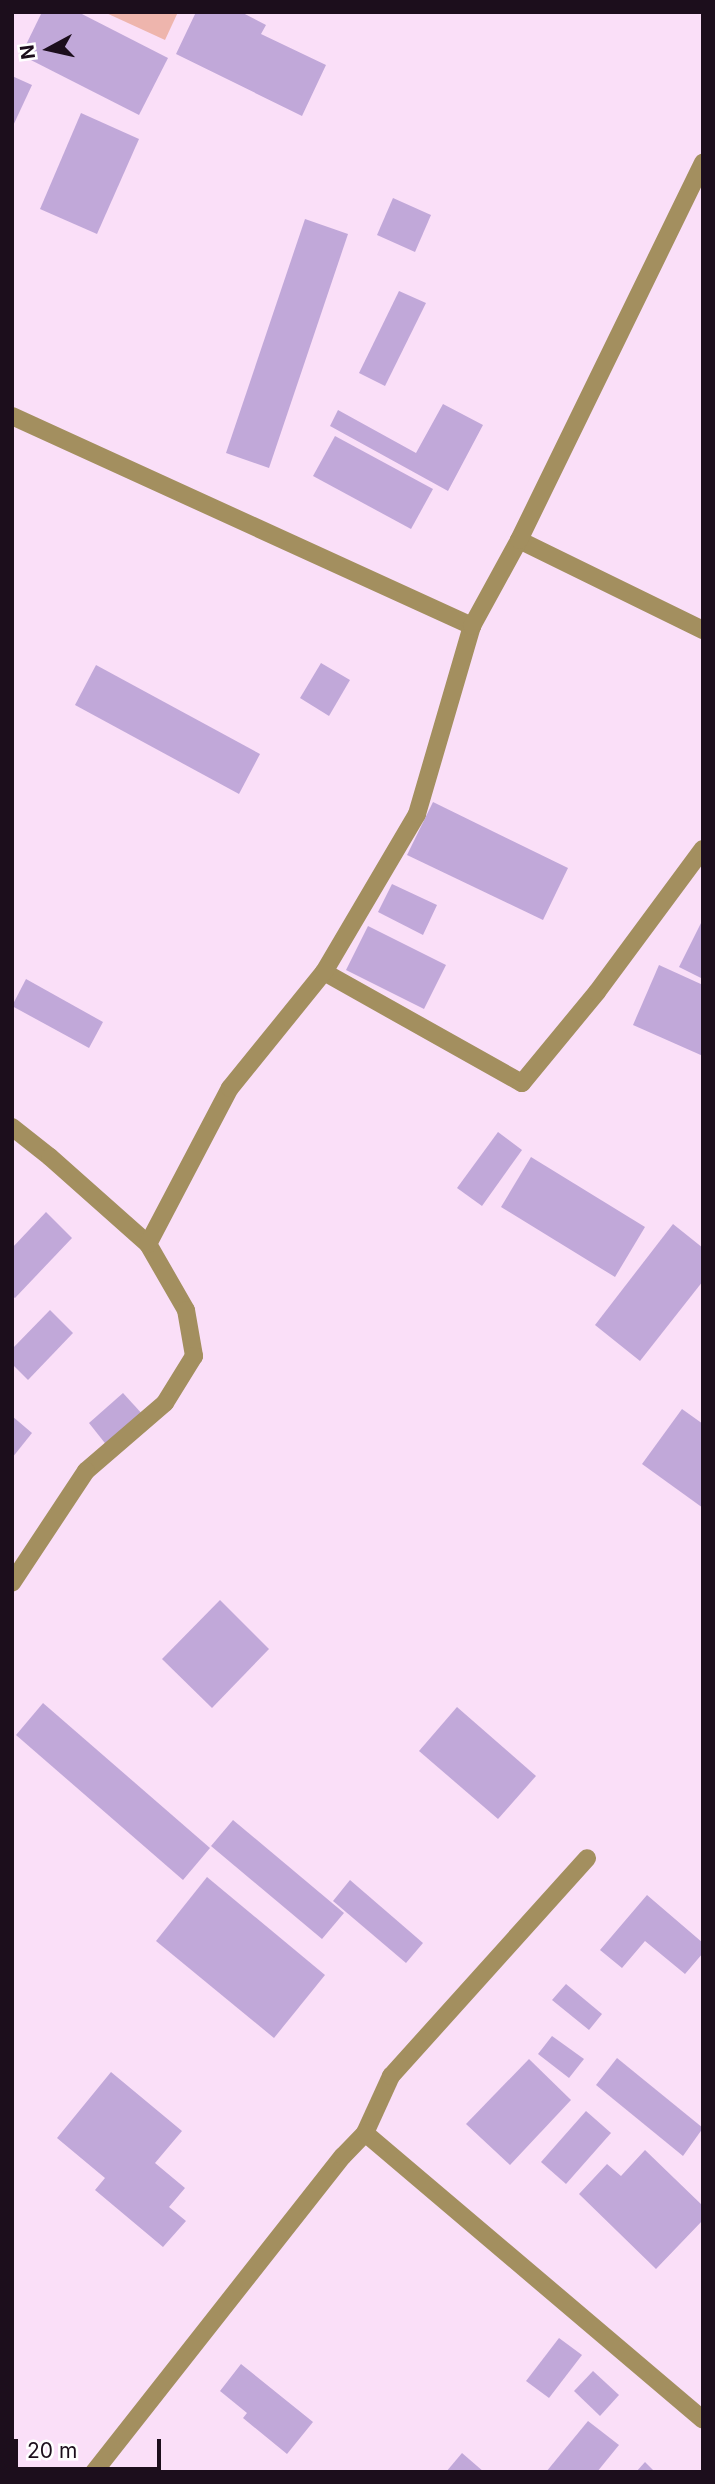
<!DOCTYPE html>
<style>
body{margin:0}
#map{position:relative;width:715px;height:2484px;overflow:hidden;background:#fadff8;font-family:Inter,sans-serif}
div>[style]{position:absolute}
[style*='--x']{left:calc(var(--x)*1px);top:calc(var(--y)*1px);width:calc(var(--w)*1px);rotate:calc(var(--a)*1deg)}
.green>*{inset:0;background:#eeb5ad}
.building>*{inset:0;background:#c1a8d9}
.service>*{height:18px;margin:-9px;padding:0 9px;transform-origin:9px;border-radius:9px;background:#a38f5f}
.minor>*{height:18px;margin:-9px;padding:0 9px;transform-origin:9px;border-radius:9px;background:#a38f5f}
span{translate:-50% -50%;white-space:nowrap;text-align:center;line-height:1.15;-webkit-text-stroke:6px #fff;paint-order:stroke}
.frame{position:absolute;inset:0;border:14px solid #1c0e1c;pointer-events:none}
.north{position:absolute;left:14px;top:14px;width:70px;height:70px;-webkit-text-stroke:5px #fff;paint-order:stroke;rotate:262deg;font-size:19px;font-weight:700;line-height:28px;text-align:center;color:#1c0e1c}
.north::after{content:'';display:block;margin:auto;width:24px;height:32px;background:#1c0e1c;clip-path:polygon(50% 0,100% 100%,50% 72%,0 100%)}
.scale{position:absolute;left:14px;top:2439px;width:147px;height:32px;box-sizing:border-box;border:4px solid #1c0e1c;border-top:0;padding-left:9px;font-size:21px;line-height:24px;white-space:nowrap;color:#1c0e1c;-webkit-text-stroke:5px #fff;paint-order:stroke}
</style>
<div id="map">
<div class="green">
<div style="clip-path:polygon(104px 12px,178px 12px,165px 40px)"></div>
</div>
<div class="building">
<div style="clip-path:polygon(42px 12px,78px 12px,168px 58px,139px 115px,21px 55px)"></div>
<div style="clip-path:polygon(196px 12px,241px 12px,266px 25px,261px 34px,326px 65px,302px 116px,176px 54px)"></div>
<div style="clip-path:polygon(12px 76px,32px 85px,12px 128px)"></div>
<div style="clip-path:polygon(81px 113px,139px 139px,97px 234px,40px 209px)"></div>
<div style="clip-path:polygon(393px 198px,431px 215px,415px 252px,377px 235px)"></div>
<div style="clip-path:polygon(305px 219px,348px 234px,269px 468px,226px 453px)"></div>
<div style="clip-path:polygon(399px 291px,426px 303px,385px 386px,359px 373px)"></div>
<div style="clip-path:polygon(443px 404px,483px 425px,448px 491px,330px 426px,338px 410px,416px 453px)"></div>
<div style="clip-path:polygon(335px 436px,433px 489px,411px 529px,313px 476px)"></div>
<div style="clip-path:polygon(321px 663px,350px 680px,329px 716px,300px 698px)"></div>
<div style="clip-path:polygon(96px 665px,260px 754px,239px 794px,75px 705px)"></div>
<div style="clip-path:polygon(433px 802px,568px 868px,543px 920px,407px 855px)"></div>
<div style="clip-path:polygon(392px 884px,437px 905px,423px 935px,378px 912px)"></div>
<div style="clip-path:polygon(703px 919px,703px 979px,679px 967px)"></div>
<div style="clip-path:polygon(368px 926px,446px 965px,424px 1009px,346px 970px)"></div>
<div style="clip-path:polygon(659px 965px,703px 985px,703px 1056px,633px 1025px)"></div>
<div style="clip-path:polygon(26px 979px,103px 1022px,89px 1048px,12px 1006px)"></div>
<div style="clip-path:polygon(498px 1132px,522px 1150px,482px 1206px,457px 1188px)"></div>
<div style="clip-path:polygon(531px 1157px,645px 1227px,615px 1277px,501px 1207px)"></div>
<div style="clip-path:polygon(46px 1212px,72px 1238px,15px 1298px,12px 1296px,12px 1248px)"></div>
<div style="clip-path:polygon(673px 1224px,703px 1248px,703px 1281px,640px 1361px,595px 1325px)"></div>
<div style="clip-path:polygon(50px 1310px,73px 1333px,28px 1380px,12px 1364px,12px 1349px)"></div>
<div style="clip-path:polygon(123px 1393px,144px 1416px,108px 1447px,89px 1423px)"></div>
<div style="clip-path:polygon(682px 1409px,703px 1424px,703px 1508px,642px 1464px)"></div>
<div style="clip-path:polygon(12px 1416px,32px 1433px,12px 1458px)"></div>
<div style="clip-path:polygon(220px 1600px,269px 1649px,212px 1708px,162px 1659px)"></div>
<div style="clip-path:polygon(43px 1703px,210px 1848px,183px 1880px,16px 1735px)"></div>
<div style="clip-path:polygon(457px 1707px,536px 1776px,498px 1819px,419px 1751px)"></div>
<div style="clip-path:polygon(233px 1820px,344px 1913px,322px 1939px,211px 1846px)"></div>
<div style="clip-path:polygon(207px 1877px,325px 1975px,274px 2038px,156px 1941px)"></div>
<div style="clip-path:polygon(350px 1880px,423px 1943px,406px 1963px,333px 1901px)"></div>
<div style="clip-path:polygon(647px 1895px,703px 1943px,703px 1953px,685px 1974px,645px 1941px,622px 1968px,600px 1950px)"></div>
<div style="clip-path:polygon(566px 1984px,602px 2014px,589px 2030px,552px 2000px)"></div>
<div style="clip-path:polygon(552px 2036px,584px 2059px,569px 2078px,538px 2054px)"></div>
<div style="clip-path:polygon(617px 2058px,703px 2128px,683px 2156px,596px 2085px)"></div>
<div style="clip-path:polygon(529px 2059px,571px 2100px,510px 2165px,466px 2124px)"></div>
<div style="clip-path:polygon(111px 2072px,182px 2131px,155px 2163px,185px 2188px,169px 2207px,186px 2221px,163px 2247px,95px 2190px,105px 2178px,57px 2138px)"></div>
<div style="clip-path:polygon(586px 2111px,611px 2133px,566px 2184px,541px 2162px)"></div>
<div style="clip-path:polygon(645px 2150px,703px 2206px,703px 2220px,656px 2269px,579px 2194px,607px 2164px,621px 2176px)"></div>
<div style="clip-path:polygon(559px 2338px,582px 2355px,549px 2398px,526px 2381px)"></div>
<div style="clip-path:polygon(241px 2364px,313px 2422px,287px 2454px,243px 2418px,247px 2413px,220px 2391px)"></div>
<div style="clip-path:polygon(593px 2371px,619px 2395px,600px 2416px,574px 2391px)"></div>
<div style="clip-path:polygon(588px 2421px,619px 2445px,597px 2472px,546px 2472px)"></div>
<div style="clip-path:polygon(462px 2453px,484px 2472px,446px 2472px)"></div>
<div style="clip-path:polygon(645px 2462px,655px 2472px,636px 2472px)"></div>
</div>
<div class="service">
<div style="--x:365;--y:2133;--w:63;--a:-65.5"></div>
<div style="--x:391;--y:2076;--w:293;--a:-48"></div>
</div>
<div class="minor">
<div style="--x:12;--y:416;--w:506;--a:24.54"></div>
<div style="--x:519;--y:540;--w:205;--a:26.1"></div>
<div style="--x:324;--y:972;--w:227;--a:29.3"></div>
<div style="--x:522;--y:1083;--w:118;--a:-50.5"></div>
<div style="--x:597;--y:992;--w:178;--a:-53.5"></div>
<div style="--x:12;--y:1127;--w:48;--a:38.3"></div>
<div style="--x:50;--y:1157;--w:131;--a:41.6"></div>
<div style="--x:148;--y:1244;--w:76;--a:60.1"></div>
<div style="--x:186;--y:1310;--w:47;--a:80.1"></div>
<div style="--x:194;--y:1356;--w:55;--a:121.7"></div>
<div style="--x:165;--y:1403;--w:104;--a:139.3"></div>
<div style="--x:86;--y:1471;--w:134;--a:123.5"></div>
<div style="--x:148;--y:1244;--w:176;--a:-62.3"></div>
<div style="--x:230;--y:1088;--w:149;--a:-51"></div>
<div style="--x:324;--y:972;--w:183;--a:-59.5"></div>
<div style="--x:417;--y:814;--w:196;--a:-73.7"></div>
<div style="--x:472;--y:626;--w:98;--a:-61.3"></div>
<div style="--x:519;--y:540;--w:420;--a:-64"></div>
<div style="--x:94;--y:2472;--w:402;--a:-51.8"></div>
<div style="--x:343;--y:2156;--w:32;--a:-46"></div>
<div style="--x:365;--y:2133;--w:443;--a:40.3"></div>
</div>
<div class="frame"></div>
<div class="north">N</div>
<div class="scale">20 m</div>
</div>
